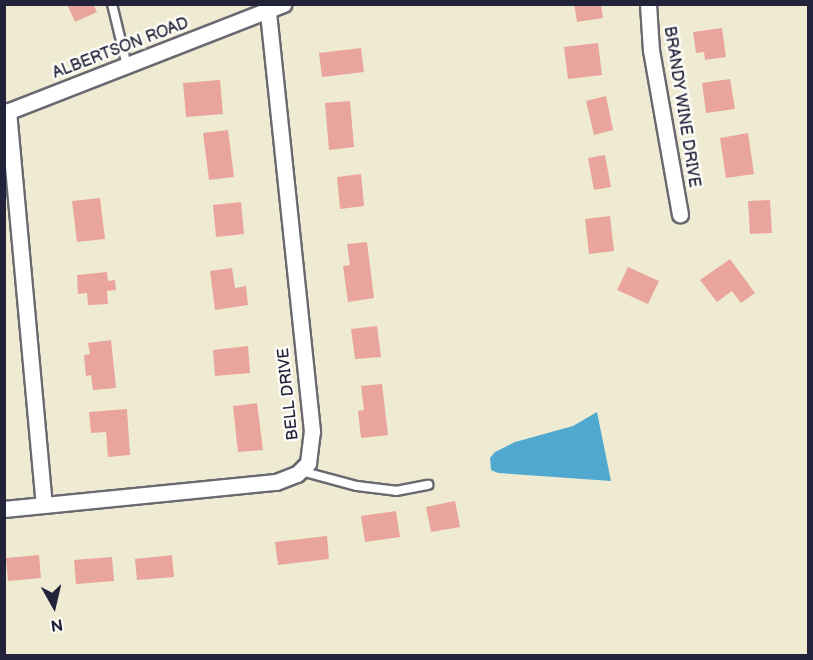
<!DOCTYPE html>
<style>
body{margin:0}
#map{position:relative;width:813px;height:660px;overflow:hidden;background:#efebd3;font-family:"Balsamiq Sans",sans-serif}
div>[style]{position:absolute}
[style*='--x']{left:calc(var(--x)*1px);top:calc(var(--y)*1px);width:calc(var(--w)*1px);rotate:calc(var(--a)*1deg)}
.water>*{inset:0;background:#52a9cf}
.building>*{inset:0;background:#e9a59c}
.roads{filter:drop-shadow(2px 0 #6a6870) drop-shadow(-2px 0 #6a6870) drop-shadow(0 2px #6a6870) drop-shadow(0 -2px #6a6870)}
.service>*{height:8px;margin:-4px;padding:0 4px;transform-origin:4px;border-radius:4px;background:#fff}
.minor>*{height:15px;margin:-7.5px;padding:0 7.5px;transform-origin:7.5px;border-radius:7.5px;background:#fff}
span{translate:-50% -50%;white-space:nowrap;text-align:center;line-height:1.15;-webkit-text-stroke:5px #fdfcf7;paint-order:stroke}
.street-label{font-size:16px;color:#22223b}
.frame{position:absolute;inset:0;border:6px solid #22223b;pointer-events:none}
.north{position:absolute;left:24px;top:576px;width:60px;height:60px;-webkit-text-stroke:4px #fdfcf7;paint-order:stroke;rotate:172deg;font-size:16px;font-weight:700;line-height:24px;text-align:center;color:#22223b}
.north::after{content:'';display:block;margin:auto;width:21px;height:27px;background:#22223b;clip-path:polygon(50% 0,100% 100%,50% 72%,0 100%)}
</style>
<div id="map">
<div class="water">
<div style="clip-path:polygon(597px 412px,611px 481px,498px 473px,491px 470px,490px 458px,495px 452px,515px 442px,573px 426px)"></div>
</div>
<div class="building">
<div style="clip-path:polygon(67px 4px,93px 4px,97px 12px,75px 22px)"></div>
<div style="clip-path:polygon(574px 4px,601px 4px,603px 18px,577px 22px)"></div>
<div style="clip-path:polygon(722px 28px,726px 57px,705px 60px,704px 52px,696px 53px,693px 32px)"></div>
<div style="clip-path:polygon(598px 43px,602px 75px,568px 79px,564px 47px)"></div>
<div style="clip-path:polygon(361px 48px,364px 72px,322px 77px,319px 53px)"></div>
<div style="clip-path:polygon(730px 79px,735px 109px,706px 113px,702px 83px)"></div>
<div style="clip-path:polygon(220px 80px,223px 114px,186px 117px,183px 83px)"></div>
<div style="clip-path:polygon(606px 96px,613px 130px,594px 135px,586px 101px)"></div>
<div style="clip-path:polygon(350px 101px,354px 147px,329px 150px,325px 103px)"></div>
<div style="clip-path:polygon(228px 130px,234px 177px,209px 180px,203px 133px)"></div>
<div style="clip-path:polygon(748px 133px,754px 174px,726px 178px,720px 138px)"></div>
<div style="clip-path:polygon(605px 155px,611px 187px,594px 190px,588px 158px)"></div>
<div style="clip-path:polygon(361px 174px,364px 206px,340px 209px,337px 177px)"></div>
<div style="clip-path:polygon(100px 198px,105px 239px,77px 242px,72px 201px)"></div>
<div style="clip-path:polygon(770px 200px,772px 233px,750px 234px,748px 201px)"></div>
<div style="clip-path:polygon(241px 202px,244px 234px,216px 237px,213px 205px)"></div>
<div style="clip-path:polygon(610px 216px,614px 251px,589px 254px,585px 219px)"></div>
<div style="clip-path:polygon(367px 242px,374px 298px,348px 302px,343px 266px,350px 265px,347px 244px)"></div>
<div style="clip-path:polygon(730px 259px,755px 293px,741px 303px,732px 291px,717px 302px,700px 280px)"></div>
<div style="clip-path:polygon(628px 267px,659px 281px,648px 304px,617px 290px)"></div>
<div style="clip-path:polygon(232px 268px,235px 288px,246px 286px,248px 305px,215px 310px,210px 271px)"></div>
<div style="clip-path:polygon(107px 272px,108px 281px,115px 280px,116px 290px,107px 291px,108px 304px,88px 305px,87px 293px,78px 294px,77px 275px)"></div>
<div style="clip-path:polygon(377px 326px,381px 357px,355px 359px,351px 329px)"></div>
<div style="clip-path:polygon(111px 340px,116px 388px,93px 390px,91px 375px,86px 376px,84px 355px,90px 354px,88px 343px)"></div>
<div style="clip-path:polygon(248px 346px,250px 373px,215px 376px,213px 350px)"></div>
<div style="clip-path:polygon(382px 384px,388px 435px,361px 438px,358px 411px,364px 410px,361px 386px)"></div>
<div style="clip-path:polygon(257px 403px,263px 450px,238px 452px,233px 406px)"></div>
<div style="clip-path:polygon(127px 409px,130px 455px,108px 457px,106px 432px,91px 433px,89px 412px)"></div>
<div style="clip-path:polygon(455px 501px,460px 527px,431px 532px,426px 507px)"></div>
<div style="clip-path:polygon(396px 511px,400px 537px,365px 542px,361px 516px)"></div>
<div style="clip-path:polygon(327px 536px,329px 559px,278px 565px,275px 542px)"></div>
<div style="clip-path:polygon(39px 555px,41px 578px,8px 581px,6px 558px)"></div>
<div style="clip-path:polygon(172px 555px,174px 577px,137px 580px,135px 559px)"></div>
<div style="clip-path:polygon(112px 557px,114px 581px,76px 584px,74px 560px)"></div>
</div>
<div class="roads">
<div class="service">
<div style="--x:112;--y:4;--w:64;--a:76.4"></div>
<div style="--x:301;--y:471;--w:58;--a:15"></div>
<div style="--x:357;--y:486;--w:39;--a:7"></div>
<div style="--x:396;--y:491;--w:33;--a:-11"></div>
</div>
<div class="minor">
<div style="--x:648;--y:4;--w:46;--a:86.3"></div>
<div style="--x:651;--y:50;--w:167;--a:80"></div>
<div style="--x:8;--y:111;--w:395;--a:84.8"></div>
<div style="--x:4;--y:113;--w:300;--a:-21.3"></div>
<div style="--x:4;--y:509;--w:273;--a:-5.7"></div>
<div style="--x:276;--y:482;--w:22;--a:-21"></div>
<div style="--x:297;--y:474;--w:16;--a:-45"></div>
<div style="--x:308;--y:463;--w:32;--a:-83"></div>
<div style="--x:312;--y:431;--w:421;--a:-96"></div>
</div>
</div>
<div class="street-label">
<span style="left:121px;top:49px;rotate:-21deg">ALBERTSON ROAD</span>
<span style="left:681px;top:107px;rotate:81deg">BRANDY WINE DRIVE</span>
<span style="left:289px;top:394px;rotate:-96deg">BELL DRIVE</span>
</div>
<div class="frame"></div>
<div class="north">N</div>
</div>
